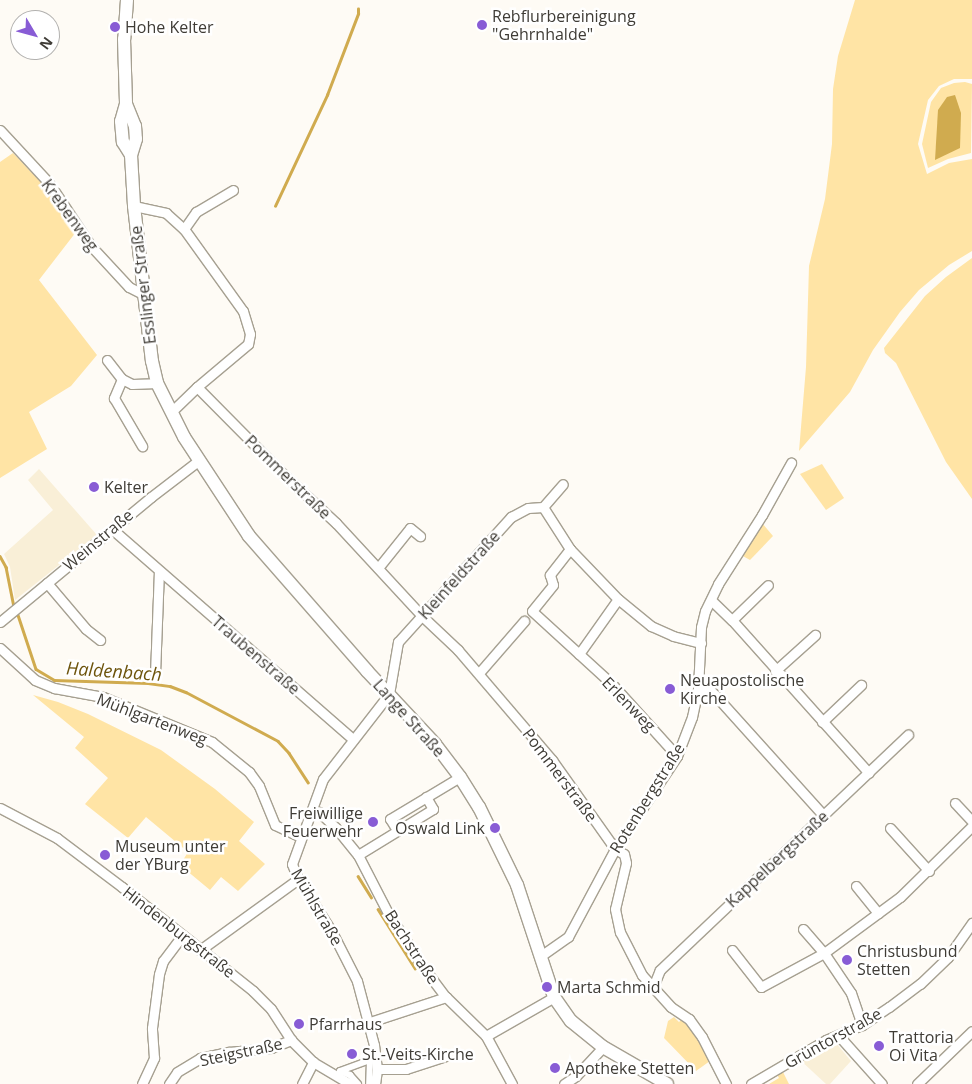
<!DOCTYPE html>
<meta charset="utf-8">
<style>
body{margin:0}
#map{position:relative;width:972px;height:1084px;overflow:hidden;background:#fefbf5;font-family:"Open Sans",sans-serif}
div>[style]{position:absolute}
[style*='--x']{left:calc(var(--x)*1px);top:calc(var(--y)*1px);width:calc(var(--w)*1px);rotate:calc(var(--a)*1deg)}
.built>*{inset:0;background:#f9efd7}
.green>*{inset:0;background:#ffe4a5}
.water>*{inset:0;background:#d0ab4f}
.stream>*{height:2.5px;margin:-1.25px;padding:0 1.25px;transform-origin:1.25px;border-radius:1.25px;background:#d0ab4f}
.roads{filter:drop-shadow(1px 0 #a6a091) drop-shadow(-1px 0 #a6a091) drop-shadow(0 1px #a6a091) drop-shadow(0 -1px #a6a091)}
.pedestrian>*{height:6px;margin:-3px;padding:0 3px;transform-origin:3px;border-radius:3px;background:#fff}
.minor>*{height:9px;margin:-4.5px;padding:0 4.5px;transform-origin:4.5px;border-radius:4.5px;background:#fff}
.secondary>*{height:12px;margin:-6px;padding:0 6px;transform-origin:6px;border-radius:6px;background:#fff}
.dots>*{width:14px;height:14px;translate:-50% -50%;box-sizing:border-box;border:2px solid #fff;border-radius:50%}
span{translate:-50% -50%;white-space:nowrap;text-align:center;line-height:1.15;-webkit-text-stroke:5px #fff;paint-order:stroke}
.poi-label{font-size:16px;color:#3f3c36}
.left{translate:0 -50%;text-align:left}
.right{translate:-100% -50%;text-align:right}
.street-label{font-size:16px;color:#3f3c36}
.water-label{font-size:18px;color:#6d540c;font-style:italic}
.north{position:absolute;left:10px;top:10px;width:50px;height:50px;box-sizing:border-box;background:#fff;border:1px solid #b2b1af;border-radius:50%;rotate:127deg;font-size:14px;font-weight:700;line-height:20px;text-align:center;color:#3f3c36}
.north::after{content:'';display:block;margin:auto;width:18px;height:22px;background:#885cd5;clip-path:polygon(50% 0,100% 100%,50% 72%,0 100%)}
</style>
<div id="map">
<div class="built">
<div style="clip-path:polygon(39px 469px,97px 535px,15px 600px,10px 567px,4px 554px,53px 510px,28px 480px)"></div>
<div style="clip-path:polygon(827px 1041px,836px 1043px,851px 1061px,830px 1084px,826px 1084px,799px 1059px)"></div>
</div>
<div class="green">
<div style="clip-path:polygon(855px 0,972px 0,972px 79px,954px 79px,939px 86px,928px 100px,918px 144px,927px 174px,949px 163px,972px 159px,972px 251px,949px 265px,919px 290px,900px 312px,873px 350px,850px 392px,799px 451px,806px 367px,809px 266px,825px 199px,832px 144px,833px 89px,838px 56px)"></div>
<div style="clip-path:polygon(965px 82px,972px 84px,971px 153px,948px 159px,928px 168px,922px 144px,931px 102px,941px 88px,954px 83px)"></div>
<div style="clip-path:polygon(13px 153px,52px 194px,76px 232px,39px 280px,97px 355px,71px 386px,29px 412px,47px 449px,0 478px,0 162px)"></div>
<div style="clip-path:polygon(972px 258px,972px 499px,946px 462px,896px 363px,885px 353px,884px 348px,925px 296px,946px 277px)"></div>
<div style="clip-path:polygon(822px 464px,844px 498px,826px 510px,800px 474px)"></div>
<div style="clip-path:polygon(762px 523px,773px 536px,750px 560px,741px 555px)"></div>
<div style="clip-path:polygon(33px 695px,58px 702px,88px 714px,161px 750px,215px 789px,254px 822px,239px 841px,265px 864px,238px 891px,221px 877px,210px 890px,180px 865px,188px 852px,146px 817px,128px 838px,85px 804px,108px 778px,75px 748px,84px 737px)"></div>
<div style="clip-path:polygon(674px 1017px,679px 1022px,682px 1019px,692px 1029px,710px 1061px,696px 1071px,664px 1038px,668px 1021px)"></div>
<div style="clip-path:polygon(782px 1070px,789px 1084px,769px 1084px,779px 1078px,776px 1073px)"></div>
</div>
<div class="water">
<div style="clip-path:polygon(955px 95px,961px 113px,960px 148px,935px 160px,938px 110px,947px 97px)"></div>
</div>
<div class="stream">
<div style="--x:275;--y:206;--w:123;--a:-64.9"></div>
<div style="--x:327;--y:95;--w:87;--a:-69.1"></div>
<div style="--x:358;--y:14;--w:5;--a:-90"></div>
<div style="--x:0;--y:556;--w:13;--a:61"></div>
<div style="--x:6;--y:567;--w:41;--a:78.7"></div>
<div style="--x:17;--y:612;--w:60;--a:71.6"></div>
<div style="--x:36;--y:669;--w:21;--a:31"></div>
<div style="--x:54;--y:680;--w:94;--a:1.8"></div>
<div style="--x:148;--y:683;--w:22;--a:8"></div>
<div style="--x:170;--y:686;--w:17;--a:21"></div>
<div style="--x:186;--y:692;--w:104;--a:28"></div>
<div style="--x:278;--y:741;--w:16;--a:47"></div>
<div style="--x:289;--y:753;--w:35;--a:57"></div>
<div style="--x:358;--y:876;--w:25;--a:58"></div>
<div style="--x:378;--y:909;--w:70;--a:57.9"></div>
</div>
<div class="roads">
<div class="pedestrian">
<div style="--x:340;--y:1071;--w:32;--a:-20"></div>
<div style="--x:370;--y:1060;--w:24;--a:92"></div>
<div style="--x:340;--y:1071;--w:11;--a:22"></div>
<div style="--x:350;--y:1075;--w:12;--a:48"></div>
</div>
<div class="minor">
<div style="--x:0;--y:130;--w:72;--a:47.2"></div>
<div style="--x:49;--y:183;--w:76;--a:56.3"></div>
<div style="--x:91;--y:246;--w:56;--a:47.2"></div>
<div style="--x:129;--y:287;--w:16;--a:27"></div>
<div style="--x:134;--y:206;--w:33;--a:12"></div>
<div style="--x:166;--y:213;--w:24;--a:42"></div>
<div style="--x:184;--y:229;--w:101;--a:54.3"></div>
<div style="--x:243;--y:311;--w:24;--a:73"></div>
<div style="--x:250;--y:334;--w:10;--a:101"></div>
<div style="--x:248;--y:344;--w:67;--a:139.9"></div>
<div style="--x:197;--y:387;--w:36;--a:136"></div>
<div style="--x:184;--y:229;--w:21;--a:-55"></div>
<div style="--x:196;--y:212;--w:43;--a:-30.7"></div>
<div style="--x:107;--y:360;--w:24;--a:52"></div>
<div style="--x:122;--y:379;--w:11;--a:27"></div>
<div style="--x:132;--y:384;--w:25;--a:-2"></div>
<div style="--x:122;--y:379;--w:21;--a:113"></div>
<div style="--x:114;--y:398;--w:56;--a:59.7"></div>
<div style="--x:197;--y:387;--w:117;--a:45.3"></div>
<div style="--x:279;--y:470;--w:78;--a:42.9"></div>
<div style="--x:336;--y:523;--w:127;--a:47.2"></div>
<div style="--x:422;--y:616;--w:50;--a:43.4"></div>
<div style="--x:458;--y:650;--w:145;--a:49.5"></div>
<div style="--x:552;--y:760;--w:109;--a:54.7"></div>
<div style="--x:615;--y:849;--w:10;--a:29"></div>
<div style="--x:624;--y:854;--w:9;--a:77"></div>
<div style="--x:626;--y:863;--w:47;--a:103.4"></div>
<div style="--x:615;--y:909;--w:24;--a:78"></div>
<div style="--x:620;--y:932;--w:48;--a:62.9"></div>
<div style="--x:642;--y:975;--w:43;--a:47.8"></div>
<div style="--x:671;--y:1007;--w:22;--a:34"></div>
<div style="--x:689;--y:1019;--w:22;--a:54"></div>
<div style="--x:702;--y:1037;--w:53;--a:62.9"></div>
<div style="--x:543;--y:507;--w:50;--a:57.3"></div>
<div style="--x:570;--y:549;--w:69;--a:46.2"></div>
<div style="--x:618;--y:599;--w:43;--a:39.3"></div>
<div style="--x:651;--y:626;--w:24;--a:24"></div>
<div style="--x:673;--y:636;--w:29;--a:14"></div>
<div style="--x:112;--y:529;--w:320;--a:41.1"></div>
<div style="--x:570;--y:549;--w:33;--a:128"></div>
<div style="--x:550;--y:575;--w:10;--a:73"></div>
<div style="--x:553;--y:585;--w:33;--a:129"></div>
<div style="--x:532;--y:611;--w:108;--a:42.4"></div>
<div style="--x:612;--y:684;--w:97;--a:47.9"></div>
<div style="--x:378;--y:568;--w:51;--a:-51.3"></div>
<div style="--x:410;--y:528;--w:13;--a:39"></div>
<div style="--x:47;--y:583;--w:60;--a:49.7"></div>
<div style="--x:86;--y:629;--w:18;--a:38"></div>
<div style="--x:711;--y:600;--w:29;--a:44"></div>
<div style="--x:732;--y:620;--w:205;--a:48.2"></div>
<div style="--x:732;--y:620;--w:50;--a:-44.2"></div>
<div style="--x:0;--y:622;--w:196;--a:-39.6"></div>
<div style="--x:151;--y:497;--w:59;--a:-37.5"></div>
<div style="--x:0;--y:648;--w:47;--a:42.4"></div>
<div style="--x:35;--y:680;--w:21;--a:23"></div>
<div style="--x:54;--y:688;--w:50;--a:10.4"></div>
<div style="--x:103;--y:697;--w:118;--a:22.4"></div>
<div style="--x:212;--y:742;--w:48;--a:39"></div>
<div style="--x:249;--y:772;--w:17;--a:54"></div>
<div style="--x:259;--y:786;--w:42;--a:67.7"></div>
<div style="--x:275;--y:825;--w:29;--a:25"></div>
<div style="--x:579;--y:654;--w:67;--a:-54.7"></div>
<div style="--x:775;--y:671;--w:54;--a:-42"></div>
<div style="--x:479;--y:673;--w:69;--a:-49.1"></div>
<div style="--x:155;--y:674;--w:102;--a:-87.8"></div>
<div style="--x:698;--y:689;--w:12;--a:5"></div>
<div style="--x:710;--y:690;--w:7;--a:45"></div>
<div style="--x:715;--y:695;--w:163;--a:48"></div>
<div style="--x:822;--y:722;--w:54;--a:-43.5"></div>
<div style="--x:955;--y:803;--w:25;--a:47"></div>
<div style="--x:0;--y:808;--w:64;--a:27.8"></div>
<div style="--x:57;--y:838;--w:81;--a:37"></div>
<div style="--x:122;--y:887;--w:167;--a:38.4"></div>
<div style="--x:253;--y:991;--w:25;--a:45"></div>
<div style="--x:271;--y:1009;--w:37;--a:57"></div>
<div style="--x:291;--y:1040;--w:31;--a:45"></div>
<div style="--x:313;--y:1062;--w:43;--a:30.7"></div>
<div style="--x:312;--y:810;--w:7;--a:16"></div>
<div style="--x:319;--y:812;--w:23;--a:43"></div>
<div style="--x:336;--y:828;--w:35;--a:51"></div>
<div style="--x:358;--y:855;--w:65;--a:62.7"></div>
<div style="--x:388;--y:913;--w:64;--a:57.1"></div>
<div style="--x:423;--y:967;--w:38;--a:53"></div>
<div style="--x:446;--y:997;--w:56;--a:44.3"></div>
<div style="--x:486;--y:1036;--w:55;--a:61.6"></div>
<div style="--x:890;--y:828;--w:58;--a:47.8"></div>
<div style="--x:397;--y:830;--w:13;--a:-122"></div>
<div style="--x:390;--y:819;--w:82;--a:-31"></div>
<div style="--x:358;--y:855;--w:88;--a:-31.5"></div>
<div style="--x:433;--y:809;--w:14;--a:-120"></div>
<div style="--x:856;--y:886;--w:35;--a:51"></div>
<div style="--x:803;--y:929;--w:32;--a:49"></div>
<div style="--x:824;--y:953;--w:94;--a:-36.4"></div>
<div style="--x:900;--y:897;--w:101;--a:-44.6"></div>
<div style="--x:200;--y:950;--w:121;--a:-35.9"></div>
<div style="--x:732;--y:950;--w:47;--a:51.9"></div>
<div style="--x:761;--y:987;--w:72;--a:-28.4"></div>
<div style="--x:824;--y:953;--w:48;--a:56"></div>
<div style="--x:851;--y:993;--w:34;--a:71"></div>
<div style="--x:542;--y:955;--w:32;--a:-35"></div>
<div style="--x:568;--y:937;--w:100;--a:-61.9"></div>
<div style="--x:615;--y:849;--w:112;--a:-56.3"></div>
<div style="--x:677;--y:756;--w:42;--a:-69"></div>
<div style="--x:692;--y:717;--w:29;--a:-78"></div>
<div style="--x:698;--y:689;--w:62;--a:-87.2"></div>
<div style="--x:701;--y:627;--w:16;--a:-76"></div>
<div style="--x:705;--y:611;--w:30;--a:-64"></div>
<div style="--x:718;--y:584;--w:82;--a:-57.5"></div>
<div style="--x:762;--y:515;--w:60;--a:-60.9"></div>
<div style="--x:653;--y:987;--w:18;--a:-68"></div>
<div style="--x:660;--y:970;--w:342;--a:-43.5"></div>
<div style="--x:373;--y:1021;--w:77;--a:-18.2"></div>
<div style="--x:486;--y:1036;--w:78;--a:-29.8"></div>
<div style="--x:839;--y:1036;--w:64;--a:48.1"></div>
<div style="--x:377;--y:1069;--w:29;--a:0"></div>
<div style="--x:406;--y:1069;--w:42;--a:-18"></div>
<div style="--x:142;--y:1084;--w:29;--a:-65"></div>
<div style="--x:154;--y:1058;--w:30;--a:-94"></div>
<div style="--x:152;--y:1028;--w:54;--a:-82.6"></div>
<div style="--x:159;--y:974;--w:14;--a:-73"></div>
<div style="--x:163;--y:961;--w:31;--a:-53"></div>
<div style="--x:169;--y:1084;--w:14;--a:-56"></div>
<div style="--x:177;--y:1072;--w:27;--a:-31"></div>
<div style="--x:200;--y:1058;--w:30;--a:-12"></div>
<div style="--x:229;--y:1052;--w:42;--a:-5.4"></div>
<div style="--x:271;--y:1048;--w:22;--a:-22"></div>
<div style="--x:302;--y:1084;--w:25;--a:-63"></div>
<div style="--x:375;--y:1084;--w:15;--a:-82"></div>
<div style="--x:377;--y:1069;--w:24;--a:-97"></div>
<div style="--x:374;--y:1045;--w:66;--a:-104.9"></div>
<div style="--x:357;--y:981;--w:55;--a:-117"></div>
<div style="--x:332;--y:932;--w:63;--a:-122.7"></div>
<div style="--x:298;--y:879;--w:16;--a:-112"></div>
<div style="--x:292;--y:864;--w:90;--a:-70"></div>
<div style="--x:323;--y:779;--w:108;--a:-52.2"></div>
<div style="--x:389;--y:694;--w:53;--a:-80.2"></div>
<div style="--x:398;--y:642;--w:169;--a:-47.9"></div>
<div style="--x:511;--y:517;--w:19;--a:-28"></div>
<div style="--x:528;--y:508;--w:15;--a:-4"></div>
<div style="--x:543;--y:507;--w:30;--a:-49"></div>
<div style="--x:564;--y:1084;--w:14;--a:-34"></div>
<div style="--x:576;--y:1076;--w:40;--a:-47"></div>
<div style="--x:751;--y:1084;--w:87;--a:-30.4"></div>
<div style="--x:826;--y:1040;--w:39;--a:-23"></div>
<div style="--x:862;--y:1025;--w:32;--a:-34"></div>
<div style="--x:889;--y:1007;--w:39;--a:-37"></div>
<div style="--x:920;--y:984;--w:39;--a:-44"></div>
<div style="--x:948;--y:957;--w:42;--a:-54.8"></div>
<div style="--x:917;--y:1084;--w:76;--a:-43.9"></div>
</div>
<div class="secondary">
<div style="--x:127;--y:0;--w:39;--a:94"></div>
<div style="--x:124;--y:39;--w:65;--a:88.2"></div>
<div style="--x:126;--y:104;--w:18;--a:106"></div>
<div style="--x:121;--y:121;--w:21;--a:85"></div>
<div style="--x:123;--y:142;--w:15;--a:58"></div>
<div style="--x:126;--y:104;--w:24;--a:68"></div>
<div style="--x:135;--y:126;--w:13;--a:86"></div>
<div style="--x:136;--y:139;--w:17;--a:107"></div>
<div style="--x:131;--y:155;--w:51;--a:86.6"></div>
<div style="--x:134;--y:206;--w:156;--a:83.4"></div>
<div style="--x:152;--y:361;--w:23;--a:77"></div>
<div style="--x:157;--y:383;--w:60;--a:63.4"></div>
<div style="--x:184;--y:437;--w:118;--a:56.7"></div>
<div style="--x:249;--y:536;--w:179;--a:48.8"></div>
<div style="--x:367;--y:671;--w:100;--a:47"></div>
<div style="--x:435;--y:744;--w:41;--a:52.9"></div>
<div style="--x:460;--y:777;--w:36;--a:58"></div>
<div style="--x:479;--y:807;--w:87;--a:64"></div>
<div style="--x:517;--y:885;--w:118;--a:71.7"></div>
<div style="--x:554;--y:997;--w:29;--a:55"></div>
<div style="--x:571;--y:1021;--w:41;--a:39.1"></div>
<div style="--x:603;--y:1047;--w:74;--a:30"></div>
</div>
</div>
<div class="dots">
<div style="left:482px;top:25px;background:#885cd5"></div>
<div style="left:115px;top:27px;background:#885cd5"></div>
<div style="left:94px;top:487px;background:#885cd5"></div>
<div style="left:670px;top:689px;background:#885cd5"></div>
<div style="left:373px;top:822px;background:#885cd5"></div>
<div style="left:495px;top:828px;background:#885cd5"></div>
<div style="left:105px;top:855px;background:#885cd5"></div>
<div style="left:847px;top:960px;background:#885cd5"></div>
<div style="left:547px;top:987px;background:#885cd5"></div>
<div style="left:299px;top:1024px;background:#885cd5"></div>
<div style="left:879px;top:1046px;background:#885cd5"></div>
<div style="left:352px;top:1054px;background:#885cd5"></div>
<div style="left:555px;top:1068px;background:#885cd5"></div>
</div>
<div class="poi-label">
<span class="left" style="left:492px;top:25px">Rebflurbereinigung<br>"Gehrnhalde"</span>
<span class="left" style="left:125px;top:27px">Hohe Kelter</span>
<span class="left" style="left:104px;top:487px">Kelter</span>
<span class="left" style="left:680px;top:689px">Neuapostolische<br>Kirche</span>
<span class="right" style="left:363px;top:822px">Freiwillige<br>Feuerwehr</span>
<span class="right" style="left:485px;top:828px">Oswald Link</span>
<span class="left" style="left:115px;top:855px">Museum unter<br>der YBurg</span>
<span class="left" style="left:857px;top:960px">Christusbund<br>Stetten</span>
<span class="left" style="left:557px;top:987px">Marta Schmid</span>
<span class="left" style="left:309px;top:1024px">Pfarrhaus</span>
<span class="left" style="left:889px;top:1046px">Trattoria<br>Oi Vita</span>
<span class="left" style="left:362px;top:1054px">St.-Veits-Kirche</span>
<span class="left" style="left:565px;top:1068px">Apotheke Stetten</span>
</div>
<div class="street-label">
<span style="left:70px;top:215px;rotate:54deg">Krebenweg</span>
<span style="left:143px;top:285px;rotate:-97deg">Esslinger Straße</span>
<span style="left:288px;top:477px;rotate:44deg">Pommerstraße</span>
<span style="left:98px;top:540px;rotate:-40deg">Weinstraße</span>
<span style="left:459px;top:575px;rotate:-48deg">Kleinfeldstraße</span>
<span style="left:256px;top:655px;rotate:41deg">Traubenstraße</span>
<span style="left:629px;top:704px;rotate:46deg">Erlenweg</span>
<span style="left:409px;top:718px;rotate:48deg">Lange Straße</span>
<span style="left:152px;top:719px;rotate:21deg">Mühlgartenweg</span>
<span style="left:560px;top:775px;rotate:53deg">Pommerstraße</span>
<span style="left:647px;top:798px;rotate:-58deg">Rotenbergstraße</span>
<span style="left:777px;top:859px;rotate:-43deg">Kappelbergstraße</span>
<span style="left:317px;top:907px;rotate:60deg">Mühlstraße</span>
<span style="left:179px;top:932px;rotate:38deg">Hindenburgstraße</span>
<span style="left:412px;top:947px;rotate:57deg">Bachstraße</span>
<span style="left:833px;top:1038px;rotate:-29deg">Grüntorstraße</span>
<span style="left:241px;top:1052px;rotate:-12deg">Steigstraße</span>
</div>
<div class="water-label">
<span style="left:114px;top:671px;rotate:4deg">Haldenbach</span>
</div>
<div class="north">N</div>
</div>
